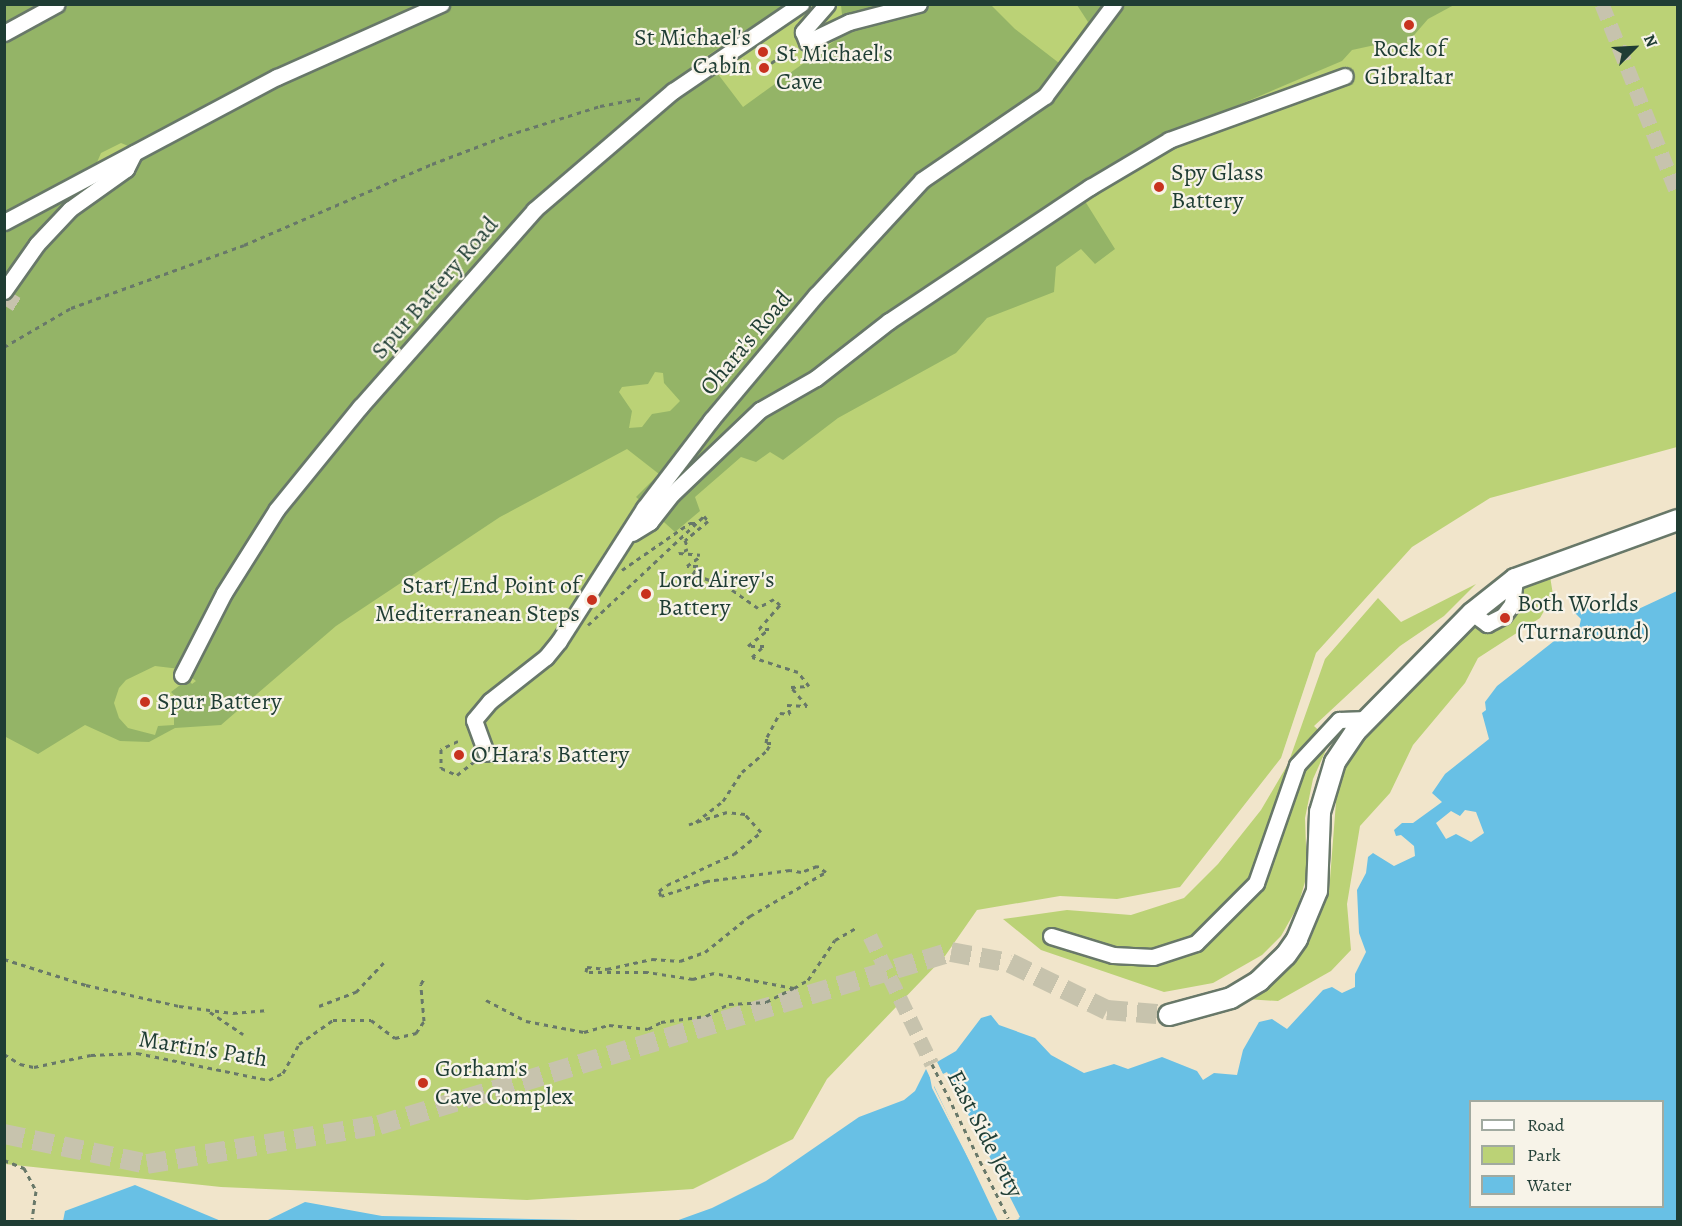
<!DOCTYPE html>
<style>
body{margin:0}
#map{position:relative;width:1682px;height:1226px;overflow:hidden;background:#f1e5cb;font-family:Alegreya,serif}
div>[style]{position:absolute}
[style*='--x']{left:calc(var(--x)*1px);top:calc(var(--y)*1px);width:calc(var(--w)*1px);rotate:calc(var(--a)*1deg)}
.green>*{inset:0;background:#bbd276}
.forest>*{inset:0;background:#94b467}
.water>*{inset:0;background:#68c0e5}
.pier>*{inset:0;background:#f1e5cb}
.minor-tunnel>*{height:15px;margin-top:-7.5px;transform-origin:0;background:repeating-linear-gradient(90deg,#c7c3ad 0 15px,transparent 0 23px)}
.major-tunnel>*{height:20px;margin-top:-10px;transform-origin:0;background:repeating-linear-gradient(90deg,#c7c3ad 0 20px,transparent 0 30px)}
.path>*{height:3px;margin-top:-1.5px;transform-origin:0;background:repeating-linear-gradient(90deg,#687869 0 4.5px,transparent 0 9px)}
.roads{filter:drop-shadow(2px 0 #687869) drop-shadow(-2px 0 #687869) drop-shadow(0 2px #687869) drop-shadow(0 -2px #687869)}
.minor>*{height:15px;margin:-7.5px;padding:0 7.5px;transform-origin:7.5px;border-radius:7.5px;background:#fff}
.major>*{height:20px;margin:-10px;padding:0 10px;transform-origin:10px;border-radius:10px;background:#fff}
.dots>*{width:16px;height:16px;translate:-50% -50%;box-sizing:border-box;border:3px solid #f7f3e8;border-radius:50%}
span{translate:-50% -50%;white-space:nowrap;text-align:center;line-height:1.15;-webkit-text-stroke:4.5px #f7f3e8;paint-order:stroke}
.poi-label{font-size:24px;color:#1f3d34}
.right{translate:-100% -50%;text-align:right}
.left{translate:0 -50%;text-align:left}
.street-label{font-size:24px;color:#1f3d34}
.frame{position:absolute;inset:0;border:6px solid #1f3d34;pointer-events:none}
.legend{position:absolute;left:1469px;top:1100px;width:195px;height:108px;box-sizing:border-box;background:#f7f3e8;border:2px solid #a1aaa0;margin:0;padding:8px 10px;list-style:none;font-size:18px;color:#1f3d34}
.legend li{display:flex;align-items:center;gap:12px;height:30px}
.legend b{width:30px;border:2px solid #a1aaa0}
.north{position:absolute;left:1604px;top:18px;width:60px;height:60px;-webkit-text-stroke:4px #f7f3e8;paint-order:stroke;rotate:66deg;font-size:16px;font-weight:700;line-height:24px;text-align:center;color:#1f3d34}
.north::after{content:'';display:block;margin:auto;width:21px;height:27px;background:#1f3d34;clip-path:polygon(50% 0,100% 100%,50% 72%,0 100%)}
</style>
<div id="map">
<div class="green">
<div style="clip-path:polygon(5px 5px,1677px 5px,1677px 447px,1490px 498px,1412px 547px,1316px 653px,1281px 758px,1180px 887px,1117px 899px,1060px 896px,977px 910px,945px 956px,827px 1079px,793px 1139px,693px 1189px,527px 1200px,221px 1187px,5px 1164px)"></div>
<div style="clip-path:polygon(1550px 576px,1553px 595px,1540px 618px,1478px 658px,1465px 683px,1413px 745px,1390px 793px,1360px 826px,1347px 904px,1351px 950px,1331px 971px,1278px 1001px,1246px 999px,1281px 974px,1310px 940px,1329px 892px,1338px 776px,1363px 736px,1471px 626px,1489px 632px,1506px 623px,1515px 608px,1519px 587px)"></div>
<div style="clip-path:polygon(1476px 584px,1444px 616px,1400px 646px,1314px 726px,1330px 741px,1313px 779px,1305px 818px,1307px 875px,1298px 906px,1281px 936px,1262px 955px,1213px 983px,1164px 992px,1041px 950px,1003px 919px,1067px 910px,1131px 915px,1184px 898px,1218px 864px,1261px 810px,1288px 764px,1325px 659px,1378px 598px,1401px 622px)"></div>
</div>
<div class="forest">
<div style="clip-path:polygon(evenodd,4px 5px,785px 5px,705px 57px,743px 107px,844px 34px,841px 5px,991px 5px,1015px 29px,1059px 63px,1088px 22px,1077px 5px,1454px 5px,1428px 19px,1402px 49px,1383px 50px,1375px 45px,1352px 50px,1342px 61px,1168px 135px,1078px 190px,1115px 249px,1095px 264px,1081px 249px,1056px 267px,1054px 292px,987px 318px,956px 353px,838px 418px,783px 460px,770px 452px,756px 462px,741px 457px,695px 497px,700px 511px,675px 532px,636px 497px,659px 474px,627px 449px,500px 517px,336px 626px,221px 725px,175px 728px,149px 742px,120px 741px,85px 725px,38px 754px,4px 736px,4px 5px,121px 143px,133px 148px,95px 167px,101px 153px,121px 143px,4px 5px,655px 372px,663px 373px,664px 383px,680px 401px,670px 411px,652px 414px,642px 427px,629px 428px,632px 411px,619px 392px,622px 387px,648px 384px,655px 372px,4px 5px,155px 666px,180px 669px,196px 681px,192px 684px,188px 679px,171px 692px,184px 705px,174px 716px,174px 725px,158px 726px,155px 735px,128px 728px,119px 718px,114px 703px,119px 688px,126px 680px,155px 666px)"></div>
</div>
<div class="water">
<div style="clip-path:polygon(evenodd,1677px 591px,1677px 1221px,1013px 1221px,1020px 1217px,947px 1073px,943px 1075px,937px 1062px,956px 1051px,981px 1018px,991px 1015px,999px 1025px,1035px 1038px,1051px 1055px,1084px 1073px,1114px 1064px,1128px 1069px,1162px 1057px,1197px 1071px,1203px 1080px,1214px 1073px,1237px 1075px,1243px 1050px,1259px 1022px,1272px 1019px,1287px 1029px,1323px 990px,1332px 987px,1342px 993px,1355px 987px,1355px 974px,1366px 952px,1359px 933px,1357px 890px,1366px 873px,1368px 857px,1373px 853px,1394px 866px,1415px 856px,1414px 846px,1401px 835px,1396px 836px,1394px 830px,1402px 823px,1413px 823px,1442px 802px,1432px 793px,1445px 774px,1489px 739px,1482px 713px,1486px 710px,1485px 702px,1497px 686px,1568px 630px,1579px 628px,1581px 619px,1575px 613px,1582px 603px,1606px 612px,1624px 607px,1632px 612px,1677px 591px,1465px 810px,1476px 812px,1484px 833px,1471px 842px,1456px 834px,1446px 839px,1436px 823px,1451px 811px,1460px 816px,1465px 810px,1677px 591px,1470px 1102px,1662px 1102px,1662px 1206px,1470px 1206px,1470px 1102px)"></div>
<div style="clip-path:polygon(926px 1069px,998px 1221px,673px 1222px,712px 1208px,766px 1181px,859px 1117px,904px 1100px,915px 1091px)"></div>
<div style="clip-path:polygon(135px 1185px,221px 1221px,63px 1221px,65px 1211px)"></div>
<div style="clip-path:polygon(305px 1202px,382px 1216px,626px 1221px,266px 1221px)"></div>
</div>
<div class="pier">
<div style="clip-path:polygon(937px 1062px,943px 1074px,947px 1072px,1019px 1219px,1010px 1222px,1016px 1217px,946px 1076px,940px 1076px)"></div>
<div style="clip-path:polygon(928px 1067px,936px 1079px,934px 1087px,1001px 1222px,932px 1088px)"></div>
</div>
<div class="minor-tunnel">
<div style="--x:1602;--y:4;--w:206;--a:68.3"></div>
<div style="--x:4;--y:296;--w:19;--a:32"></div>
<div style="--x:870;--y:936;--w:142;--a:64.2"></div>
</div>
<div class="major-tunnel">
<div style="--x:4;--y:1134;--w:146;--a:11.8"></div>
<div style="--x:147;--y:1164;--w:235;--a:-9.5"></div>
<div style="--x:379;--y:1125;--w:598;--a:-16.83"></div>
<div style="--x:951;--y:952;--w:60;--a:10.6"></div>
<div style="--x:1010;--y:963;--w:108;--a:25.9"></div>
<div style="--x:1107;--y:1010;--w:62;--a:4.6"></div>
</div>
<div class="path">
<div style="--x:764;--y:68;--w:35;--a:-35"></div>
<div style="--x:4;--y:347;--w:78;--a:-30.2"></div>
<div style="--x:71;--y:308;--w:184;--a:-20"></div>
<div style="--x:244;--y:245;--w:205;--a:-23.3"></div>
<div style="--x:432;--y:164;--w:81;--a:-20.9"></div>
<div style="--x:508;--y:135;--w:96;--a:-17.5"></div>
<div style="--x:600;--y:106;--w:43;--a:-10.8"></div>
<div style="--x:622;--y:570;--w:83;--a:-34.7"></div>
<div style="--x:690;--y:523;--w:7;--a:0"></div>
<div style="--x:588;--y:625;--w:159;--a:-43.2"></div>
<div style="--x:704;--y:516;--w:6;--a:51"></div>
<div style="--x:708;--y:521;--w:30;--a:140"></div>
<div style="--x:685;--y:540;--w:9;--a:72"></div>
<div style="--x:688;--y:549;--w:10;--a:156"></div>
<div style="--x:679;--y:553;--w:21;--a:5"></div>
<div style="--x:458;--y:741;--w:19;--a:155"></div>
<div style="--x:441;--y:749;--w:19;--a:90"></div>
<div style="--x:441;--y:768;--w:17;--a:24"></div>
<div style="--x:457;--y:775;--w:23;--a:-38"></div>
<div style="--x:696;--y:822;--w:34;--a:-38"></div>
<div style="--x:723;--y:801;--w:35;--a:-57"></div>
<div style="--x:742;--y:772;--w:33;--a:-41"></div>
<div style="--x:767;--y:750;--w:8;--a:-60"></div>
<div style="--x:771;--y:743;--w:5;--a:180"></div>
<div style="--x:766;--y:743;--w:6;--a:-81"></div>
<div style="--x:767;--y:737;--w:27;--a:-62"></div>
<div style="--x:780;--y:713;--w:10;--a:6"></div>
<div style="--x:790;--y:714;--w:9;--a:-108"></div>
<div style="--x:787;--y:705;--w:20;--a:3"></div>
<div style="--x:807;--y:706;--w:25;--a:-130"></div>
<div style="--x:791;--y:687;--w:18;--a:-3"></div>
<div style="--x:809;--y:686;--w:18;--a:-128"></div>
<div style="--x:798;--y:672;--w:48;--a:-161.9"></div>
<div style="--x:752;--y:657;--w:16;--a:-43"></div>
<div style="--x:764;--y:646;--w:16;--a:180"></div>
<div style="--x:748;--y:646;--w:27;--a:-39"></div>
<div style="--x:769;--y:629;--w:10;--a:180"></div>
<div style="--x:759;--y:629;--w:32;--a:-49"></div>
<div style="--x:780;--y:605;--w:8;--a:-135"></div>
<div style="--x:774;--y:599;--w:18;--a:151"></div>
<div style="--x:758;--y:608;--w:39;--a:-145"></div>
<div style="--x:726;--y:586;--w:35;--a:-160"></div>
<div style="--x:693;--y:574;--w:9;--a:-58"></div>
<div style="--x:698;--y:566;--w:11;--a:180"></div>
<div style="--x:687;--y:566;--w:17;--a:-36"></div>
<div style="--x:4;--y:959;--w:86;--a:17.6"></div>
<div style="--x:86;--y:985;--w:95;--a:12.7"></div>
<div style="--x:179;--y:1006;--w:54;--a:7.4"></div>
<div style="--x:233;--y:1013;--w:35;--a:-5"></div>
<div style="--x:794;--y:988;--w:16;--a:-30"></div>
<div style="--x:808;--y:980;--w:48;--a:-56"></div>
<div style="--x:835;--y:940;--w:24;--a:-30"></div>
<div style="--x:486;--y:1000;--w:45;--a:27.7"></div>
<div style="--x:526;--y:1021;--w:59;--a:10.7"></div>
<div style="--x:584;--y:1032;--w:26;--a:-16"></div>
<div style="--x:609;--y:1025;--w:39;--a:6"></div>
<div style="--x:648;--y:1029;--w:15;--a:-28"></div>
<div style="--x:661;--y:1022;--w:45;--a:-7.6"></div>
<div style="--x:706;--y:1016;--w:26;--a:-28"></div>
<div style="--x:729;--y:1004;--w:37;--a:-3"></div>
<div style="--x:766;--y:1002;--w:31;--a:-27"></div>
<div style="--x:794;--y:988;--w:81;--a:-169.4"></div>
<div style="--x:714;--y:973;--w:22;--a:164"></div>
<div style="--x:693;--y:979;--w:47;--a:-171.3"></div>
<div style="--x:647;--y:972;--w:61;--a:180"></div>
<div style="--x:586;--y:972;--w:5;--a:-79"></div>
<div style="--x:587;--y:967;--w:20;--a:6"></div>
<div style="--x:607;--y:969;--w:46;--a:-12.5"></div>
<div style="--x:652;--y:959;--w:28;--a:4"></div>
<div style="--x:680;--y:961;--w:27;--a:-20"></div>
<div style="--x:705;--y:952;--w:58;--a:-38.7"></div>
<div style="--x:750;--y:916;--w:88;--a:-30.1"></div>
<div style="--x:826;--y:872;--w:11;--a:-146"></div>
<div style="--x:817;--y:866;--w:17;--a:159"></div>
<div style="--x:801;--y:872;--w:11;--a:-170"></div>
<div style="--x:790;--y:870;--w:84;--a:172.5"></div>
<div style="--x:707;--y:881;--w:48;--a:161.9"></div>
<div style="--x:661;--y:896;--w:5;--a:-112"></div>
<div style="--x:659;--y:891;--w:10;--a:-37"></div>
<div style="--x:667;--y:885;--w:74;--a:-24.8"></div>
<div style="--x:734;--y:854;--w:35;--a:-39"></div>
<div style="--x:761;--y:832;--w:24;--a:-132"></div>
<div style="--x:745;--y:814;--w:18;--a:-174"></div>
<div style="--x:727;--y:812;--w:40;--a:162"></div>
<div style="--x:319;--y:1006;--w:40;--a:-21"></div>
<div style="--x:356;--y:992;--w:44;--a:-46.8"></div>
<div style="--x:210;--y:1012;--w:40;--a:34"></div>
<div style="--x:4;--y:1054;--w:19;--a:32"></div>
<div style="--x:20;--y:1064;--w:14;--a:12"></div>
<div style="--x:34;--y:1067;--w:58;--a:-11.9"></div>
<div style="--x:91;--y:1055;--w:46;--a:-2.5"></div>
<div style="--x:137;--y:1053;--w:135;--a:11.6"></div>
<div style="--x:269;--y:1080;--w:16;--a:-27"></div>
<div style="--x:283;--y:1073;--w:33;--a:-61"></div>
<div style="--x:299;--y:1044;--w:42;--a:-35.2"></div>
<div style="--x:333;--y:1020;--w:38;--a:0"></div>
<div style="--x:371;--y:1020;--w:30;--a:37"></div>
<div style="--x:395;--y:1038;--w:22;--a:-13"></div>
<div style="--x:416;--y:1033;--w:14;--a:-56"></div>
<div style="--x:424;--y:1021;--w:37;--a:-95"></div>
<div style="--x:421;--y:984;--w:8;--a:-60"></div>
<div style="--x:932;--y:1064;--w:172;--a:63.7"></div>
<div style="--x:4;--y:1160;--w:22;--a:22"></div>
<div style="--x:24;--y:1168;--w:26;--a:62"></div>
<div style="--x:36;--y:1191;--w:28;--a:98"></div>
</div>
<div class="roads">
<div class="minor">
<div style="--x:827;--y:4;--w:37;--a:131"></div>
<div style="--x:803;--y:32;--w:11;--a:68"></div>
<div style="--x:807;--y:42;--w:47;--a:-25.5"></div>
<div style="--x:849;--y:22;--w:72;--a:-14.4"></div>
<div style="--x:4;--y:33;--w:60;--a:-28.7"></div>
<div style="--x:4;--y:222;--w:309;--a:-28"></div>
<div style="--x:277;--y:77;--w:180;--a:-24"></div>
<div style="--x:4;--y:291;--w:57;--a:-54.9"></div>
<div style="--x:37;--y:244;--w:48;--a:-46.7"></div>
<div style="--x:70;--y:209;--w:69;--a:-35.5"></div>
<div style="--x:126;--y:169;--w:18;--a:-63"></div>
<div style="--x:632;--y:533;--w:21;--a:-31"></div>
<div style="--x:650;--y:522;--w:36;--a:-52"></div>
<div style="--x:672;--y:494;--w:122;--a:-43.7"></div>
<div style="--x:760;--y:410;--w:64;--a:-29.7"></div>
<div style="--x:816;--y:378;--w:93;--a:-38"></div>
<div style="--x:889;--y:321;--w:242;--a:-33.7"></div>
<div style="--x:1090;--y:187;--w:92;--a:-30.7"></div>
<div style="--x:1169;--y:140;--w:187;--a:-20"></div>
<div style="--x:1472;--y:613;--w:19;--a:36"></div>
<div style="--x:1487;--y:624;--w:18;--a:-27"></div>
<div style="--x:1503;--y:616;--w:15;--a:-53"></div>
<div style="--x:1512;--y:604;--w:25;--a:-83"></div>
<div style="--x:182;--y:675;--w:92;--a:-62.9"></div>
<div style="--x:224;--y:593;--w:99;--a:-57.8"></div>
<div style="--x:277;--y:509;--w:132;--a:-50.9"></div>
<div style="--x:360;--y:407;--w:263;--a:-48.5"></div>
<div style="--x:534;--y:210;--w:183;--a:-40.6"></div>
<div style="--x:673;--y:91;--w:155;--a:-34.2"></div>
<div style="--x:486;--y:753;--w:35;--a:-110"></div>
<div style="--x:474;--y:720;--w:25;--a:-50"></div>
<div style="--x:490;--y:701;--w:71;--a:-38.2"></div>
<div style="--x:546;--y:657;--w:21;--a:-51"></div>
<div style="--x:559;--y:641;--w:158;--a:-57.4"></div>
<div style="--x:644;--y:508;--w:111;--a:-52.7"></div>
<div style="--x:711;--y:420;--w:163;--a:-50"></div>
<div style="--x:816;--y:295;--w:156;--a:-47.3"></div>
<div style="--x:922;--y:180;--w:149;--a:-34.3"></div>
<div style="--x:1045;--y:96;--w:115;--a:-53.1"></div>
<div style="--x:1051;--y:936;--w:65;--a:17"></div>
<div style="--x:1113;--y:955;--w:40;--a:2.9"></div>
<div style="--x:1153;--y:957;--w:45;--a:-18"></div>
<div style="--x:1196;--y:943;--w:85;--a:-45"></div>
<div style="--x:1256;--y:883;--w:125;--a:-70.8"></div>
<div style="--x:1297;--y:765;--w:62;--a:-47"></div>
<div style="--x:1339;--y:720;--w:28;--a:-2"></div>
</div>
<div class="major">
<div style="--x:1169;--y:1015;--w:64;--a:-15.3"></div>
<div style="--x:1231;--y:998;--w:33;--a:-31"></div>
<div style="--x:1259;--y:981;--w:37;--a:-44"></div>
<div style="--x:1286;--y:955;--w:19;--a:-55"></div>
<div style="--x:1297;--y:939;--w:52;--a:-67.4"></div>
<div style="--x:1317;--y:891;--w:79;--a:-87.8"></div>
<div style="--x:1320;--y:812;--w:52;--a:-73.3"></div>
<div style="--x:1335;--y:762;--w:36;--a:-56"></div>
<div style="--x:1355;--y:732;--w:167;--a:-45.5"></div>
<div style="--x:1472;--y:613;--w:55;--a:-38.3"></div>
<div style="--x:1515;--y:579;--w:173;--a:-19.9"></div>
</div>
</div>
<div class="dots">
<div style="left:1409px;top:25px;background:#c8321e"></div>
<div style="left:763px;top:52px;background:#c8321e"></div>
<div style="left:764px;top:68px;background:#c8321e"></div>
<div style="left:1159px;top:187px;background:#c8321e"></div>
<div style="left:646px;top:594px;background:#c8321e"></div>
<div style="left:592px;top:600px;background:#c8321e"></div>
<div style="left:1505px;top:618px;background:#c8321e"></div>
<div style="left:145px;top:702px;background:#c8321e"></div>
<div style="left:459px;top:755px;background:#c8321e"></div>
<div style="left:423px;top:1083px;background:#c8321e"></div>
</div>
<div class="poi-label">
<span class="right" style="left:751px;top:52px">St Michael's<br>Cabin</span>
<span style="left:1409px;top:63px">Rock of<br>Gibraltar</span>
<span class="left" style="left:776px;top:68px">St Michael's<br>Cave</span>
<span class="left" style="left:1171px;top:187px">Spy Glass<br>Battery</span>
<span class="left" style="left:658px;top:594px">Lord Airey's<br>Battery</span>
<span class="right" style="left:580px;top:600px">Start/End Point of<br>Mediterranean Steps</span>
<span class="left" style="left:1517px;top:618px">Both Worlds<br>(Turnaround)</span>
<span class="left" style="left:157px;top:702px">Spur Battery</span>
<span class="left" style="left:471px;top:755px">O'Hara's Battery</span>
<span class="left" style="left:435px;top:1083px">Gorham's<br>Cave Complex</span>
</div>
<div class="street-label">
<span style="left:435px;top:288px;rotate:-49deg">Spur Battery Road</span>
<span style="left:746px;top:343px;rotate:-50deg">Ohara's Road</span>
<span style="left:203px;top:1049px;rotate:9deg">Martin's Path</span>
<span style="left:985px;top:1134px;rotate:63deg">East Side Jetty</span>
</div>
<div class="frame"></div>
<ul class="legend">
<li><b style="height:8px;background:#fff"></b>Road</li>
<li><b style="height:16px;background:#bbd276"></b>Park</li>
<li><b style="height:16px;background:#68c0e5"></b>Water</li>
</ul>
<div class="north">N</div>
</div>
